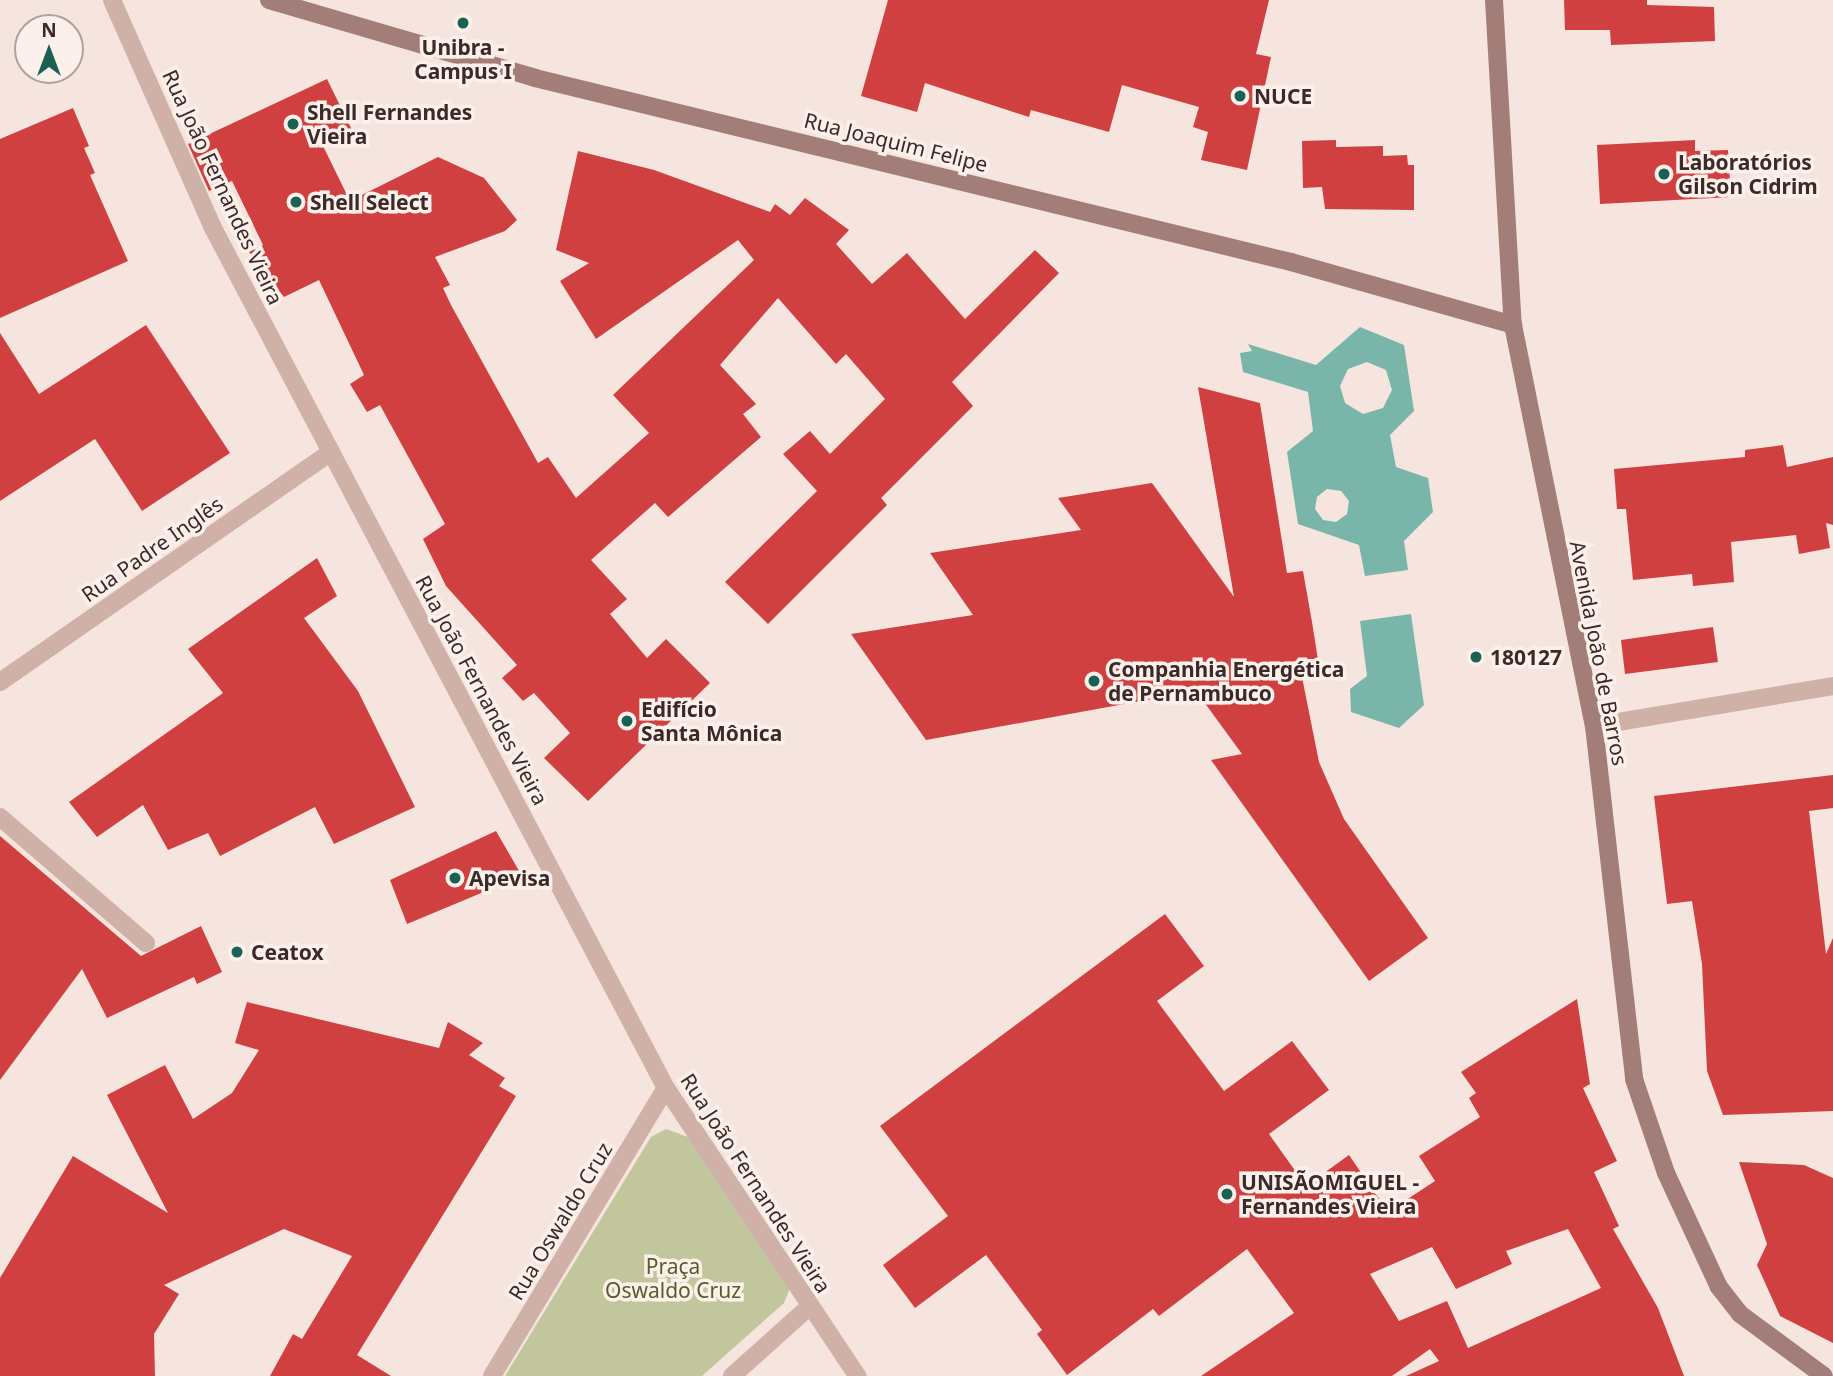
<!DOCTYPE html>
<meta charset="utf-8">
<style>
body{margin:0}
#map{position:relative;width:1833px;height:1376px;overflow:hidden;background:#f5e5de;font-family:"Noto Sans",sans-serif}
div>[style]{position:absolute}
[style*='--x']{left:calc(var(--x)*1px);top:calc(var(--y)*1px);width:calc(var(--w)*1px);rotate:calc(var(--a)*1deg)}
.green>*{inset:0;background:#c2c69c}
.water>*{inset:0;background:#7ab5a9}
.building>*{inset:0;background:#d14041}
.minor>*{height:18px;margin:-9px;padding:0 9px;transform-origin:9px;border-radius:9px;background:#cfb1a8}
.tertiary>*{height:18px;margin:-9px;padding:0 9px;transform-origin:9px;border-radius:9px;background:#cfb1a8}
.secondary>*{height:18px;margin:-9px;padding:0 9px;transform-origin:9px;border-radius:9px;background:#a37e79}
.dots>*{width:19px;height:19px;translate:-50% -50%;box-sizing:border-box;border:4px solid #fcf0eb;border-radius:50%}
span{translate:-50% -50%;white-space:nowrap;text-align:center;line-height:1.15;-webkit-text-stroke:7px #fcf0eb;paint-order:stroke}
.poi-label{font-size:21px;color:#3b2a29;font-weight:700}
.left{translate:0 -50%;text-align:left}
.street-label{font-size:21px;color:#3b2a29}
.park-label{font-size:21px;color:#565c2a}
.north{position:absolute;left:14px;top:14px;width:70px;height:70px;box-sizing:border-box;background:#fcf0eb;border:2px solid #afa19d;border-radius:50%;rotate:0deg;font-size:19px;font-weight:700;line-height:28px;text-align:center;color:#3b2a29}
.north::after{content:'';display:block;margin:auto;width:24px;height:32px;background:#1a6154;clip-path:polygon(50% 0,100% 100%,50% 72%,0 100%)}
</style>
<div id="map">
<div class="green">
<div style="clip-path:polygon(666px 1129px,688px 1137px,790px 1288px,784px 1303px,702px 1376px,505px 1376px,651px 1137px)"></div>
</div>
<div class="water">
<div style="clip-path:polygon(evenodd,1360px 327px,1404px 345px,1414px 411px,1390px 435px,1396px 467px,1428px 478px,1433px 512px,1404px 541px,1408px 570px,1365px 576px,1359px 545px,1298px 524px,1287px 452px,1313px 431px,1308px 392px,1243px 372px,1240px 353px,1252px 351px,1248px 344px,1316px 365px,1360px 327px,1367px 362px,1386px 370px,1392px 390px,1383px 408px,1363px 414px,1345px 403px,1340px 386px,1348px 369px,1367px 362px,1360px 327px,1327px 489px,1341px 491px,1349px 501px,1347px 514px,1336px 522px,1323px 520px,1315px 509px,1317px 497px,1327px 489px)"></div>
<div style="clip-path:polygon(1411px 614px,1424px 705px,1399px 728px,1351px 712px,1350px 689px,1367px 676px,1360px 621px)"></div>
</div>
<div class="building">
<div style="clip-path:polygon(888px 0,1269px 0,1256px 54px,1271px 57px,1247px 170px,1201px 160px,1208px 132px,1193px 127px,1199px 107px,1122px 85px,1109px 132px,1031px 110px,1029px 117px,925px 83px,917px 112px,861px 96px)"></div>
<div style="clip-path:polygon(1564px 0,1647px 0,1647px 5px,1714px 7px,1715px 41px,1611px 45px,1610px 30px,1565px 30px)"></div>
<div style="clip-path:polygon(327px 79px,353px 132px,323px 146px,350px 201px,438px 157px,484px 178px,517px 220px,505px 231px,435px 257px,450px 285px,443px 288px,451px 305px,538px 463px,548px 457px,576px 498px,649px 433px,613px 395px,754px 260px,738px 240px,596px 339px,560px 281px,589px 263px,556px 250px,578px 151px,654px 170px,770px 212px,775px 204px,790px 215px,805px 198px,849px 230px,836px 244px,872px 284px,907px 253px,965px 319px,1035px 250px,1059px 273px,952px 382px,973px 406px,881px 498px,887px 505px,768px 624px,725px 582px,817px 491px,783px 454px,810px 431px,830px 454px,885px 399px,846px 354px,836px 364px,778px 298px,720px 365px,756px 404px,743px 414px,761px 437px,668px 517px,655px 503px,591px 560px,627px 599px,610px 614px,647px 658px,666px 639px,710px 683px,588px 801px,544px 758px,570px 733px,534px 693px,523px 701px,502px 678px,517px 665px,446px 586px,423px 539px,445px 524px,380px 405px,367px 412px,350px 384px,364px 375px,319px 280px,284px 297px,249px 252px,263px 245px,232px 181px,209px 191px,188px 144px)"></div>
<div style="clip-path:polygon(73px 108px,89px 146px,84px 148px,95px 173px,90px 175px,128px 261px,0 318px,0 139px)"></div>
<div style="clip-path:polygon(1336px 140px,1336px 147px,1383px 146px,1383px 156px,1407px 155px,1408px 165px,1414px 165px,1414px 210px,1325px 209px,1322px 187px,1303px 188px,1302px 141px)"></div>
<div style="clip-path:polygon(1695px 140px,1695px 151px,1728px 150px,1731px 197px,1600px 204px,1597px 145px)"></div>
<div style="clip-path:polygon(146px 325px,230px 453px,142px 511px,95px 439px,0 501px,0 333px,39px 394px)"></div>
<div style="clip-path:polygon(1198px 387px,1260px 403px,1287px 573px,1303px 571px,1312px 622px,1319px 666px,1301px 672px,1319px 762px,1344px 819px,1428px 938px,1369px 981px,1211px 760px,1242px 754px,1196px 691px,926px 740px,851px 634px,973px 615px,930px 553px,1081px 530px,1058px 498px,1152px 483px,1234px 597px)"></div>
<div style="clip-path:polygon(1783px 445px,1787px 467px,1833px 457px,1833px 525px,1826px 523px,1830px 548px,1799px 554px,1796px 535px,1731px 542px,1734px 582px,1693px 586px,1692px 574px,1633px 580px,1626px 509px,1617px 509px,1614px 469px,1745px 457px,1745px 450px)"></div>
<div style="clip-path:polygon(317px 558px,337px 596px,304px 618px,358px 691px,415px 807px,334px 844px,315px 807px,220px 856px,208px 833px,168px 850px,143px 805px,97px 837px,69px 802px,223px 693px,188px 649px)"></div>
<div style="clip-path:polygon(1713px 627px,1718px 662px,1625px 674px,1621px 640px)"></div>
<div style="clip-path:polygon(1833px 775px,1833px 808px,1809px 811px,1826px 954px,1833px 938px,1833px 1111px,1723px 1115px,1707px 1071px,1702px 964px,1692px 901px,1667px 904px,1654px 796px)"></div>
<div style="clip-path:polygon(496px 831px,522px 876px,407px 924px,390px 880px)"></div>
<div style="clip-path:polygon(0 836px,141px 956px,201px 926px,222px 972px,197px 984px,194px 977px,107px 1018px,82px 969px,0 1080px)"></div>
<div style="clip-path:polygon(evenodd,1165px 914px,1204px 966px,1157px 1001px,1224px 1091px,1292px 1041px,1329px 1090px,1269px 1134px,1306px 1186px,1349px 1155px,1388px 1212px,1435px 1181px,1419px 1156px,1480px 1117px,1469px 1098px,1476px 1093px,1461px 1072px,1577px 999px,1590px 1084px,1583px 1088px,1617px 1161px,1594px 1172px,1619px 1226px,1613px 1229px,1658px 1308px,1684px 1376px,1406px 1376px,1439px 1361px,1430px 1349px,1392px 1376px,1201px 1376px,1294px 1313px,1247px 1249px,1159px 1316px,1153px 1309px,1067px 1375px,1037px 1334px,1042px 1330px,986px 1255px,915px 1308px,883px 1265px,948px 1216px,880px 1126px,1165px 914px,1568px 1229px,1601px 1288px,1468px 1348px,1447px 1301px,1399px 1321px,1370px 1274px,1432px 1247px,1456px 1289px,1512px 1264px,1506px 1251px,1568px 1229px)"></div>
<div style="clip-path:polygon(247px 1002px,439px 1048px,448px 1022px,483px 1043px,469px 1055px,505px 1078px,499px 1086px,516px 1096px,357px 1355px,391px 1376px,270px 1376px,293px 1334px,302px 1339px,352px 1256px,284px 1229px,164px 1285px,179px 1294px,154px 1334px,155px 1376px,0 1376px,0 1278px,73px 1156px,168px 1213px,107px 1095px,165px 1065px,193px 1119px,232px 1093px,259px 1050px,235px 1043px)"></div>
<div style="clip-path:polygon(1739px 1162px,1804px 1165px,1833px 1178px,1833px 1343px,1780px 1316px,1757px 1265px,1767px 1244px)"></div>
</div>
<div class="minor">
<div style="--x:0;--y:682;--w:402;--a:-34.8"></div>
<div style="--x:1594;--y:726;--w:242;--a:-9.5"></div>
<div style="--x:0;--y:817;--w:193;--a:40.8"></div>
</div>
<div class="tertiary">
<div style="--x:112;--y:0;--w:247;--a:66.1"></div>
<div style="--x:212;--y:226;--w:974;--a:62.23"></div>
<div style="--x:666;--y:1088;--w:346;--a:56.4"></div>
<div style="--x:492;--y:1376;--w:336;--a:-58.9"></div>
<div style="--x:732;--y:1376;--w:105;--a:-41.9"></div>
</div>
<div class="secondary">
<div style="--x:269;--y:0;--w:277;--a:16.3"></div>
<div style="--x:535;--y:78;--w:778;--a:13.68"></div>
<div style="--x:1291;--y:262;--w:231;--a:15.8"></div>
<div style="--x:1494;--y:0;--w:326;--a:86.7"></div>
<div style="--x:1513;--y:325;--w:409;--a:78.6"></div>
<div style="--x:1594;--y:726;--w:355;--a:83.5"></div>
<div style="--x:1634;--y:1079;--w:99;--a:71.2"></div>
<div style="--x:1666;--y:1173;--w:126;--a:65.1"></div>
<div style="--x:1719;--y:1287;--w:34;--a:52"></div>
<div style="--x:1740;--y:1314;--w:104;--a:36.4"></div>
</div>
<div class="dots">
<div style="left:463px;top:23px;background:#1a6154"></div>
<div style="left:1240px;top:96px;background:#1a6154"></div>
<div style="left:293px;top:124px;background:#1a6154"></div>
<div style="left:1664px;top:174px;background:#1a6154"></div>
<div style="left:296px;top:202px;background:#1a6154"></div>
<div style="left:1476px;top:657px;background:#1a6154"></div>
<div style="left:1094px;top:681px;background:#1a6154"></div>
<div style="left:627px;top:721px;background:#1a6154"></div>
<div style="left:455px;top:878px;background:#1a6154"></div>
<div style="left:237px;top:952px;background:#1a6154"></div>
<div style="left:1227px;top:1194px;background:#1a6154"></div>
</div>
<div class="poi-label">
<span style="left:463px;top:59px">Unibra -<br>Campus I</span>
<span class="left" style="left:1254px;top:96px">NUCE</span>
<span class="left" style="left:307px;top:124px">Shell Fernandes<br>Vieira</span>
<span class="left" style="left:1678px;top:174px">Laboratórios<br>Gilson Cidrim</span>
<span class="left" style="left:310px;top:202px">Shell Select</span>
<span class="left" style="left:1490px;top:657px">180127</span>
<span class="left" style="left:1108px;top:681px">Companhia Energética<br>de Pernambuco</span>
<span class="left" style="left:641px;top:721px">Edifício<br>Santa Mônica</span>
<span class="left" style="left:469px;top:878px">Apevisa</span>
<span class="left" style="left:251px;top:952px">Ceatox</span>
<span class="left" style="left:1241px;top:1194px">UNISÃOMIGUEL -<br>Fernandes Vieira</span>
</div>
<div class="street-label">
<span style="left:896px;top:142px;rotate:14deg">Rua Joaquim Felipe</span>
<span style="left:223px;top:187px;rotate:65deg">Rua João Fernandes Vieira</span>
<span style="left:152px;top:549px;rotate:-35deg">Rua Padre Inglês</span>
<span style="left:1599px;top:653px;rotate:79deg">Avenida João de Barros</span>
<span style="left:482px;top:690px;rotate:62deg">Rua João Fernandes Vieira</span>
<span style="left:756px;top:1183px;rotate:57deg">Rua João Fernandes Vieira</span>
<span style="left:560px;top:1221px;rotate:-59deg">Rua Oswaldo Cruz</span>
</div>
<div class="park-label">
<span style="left:673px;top:1278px">Praça<br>Oswaldo Cruz</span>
</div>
<div class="north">N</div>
</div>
